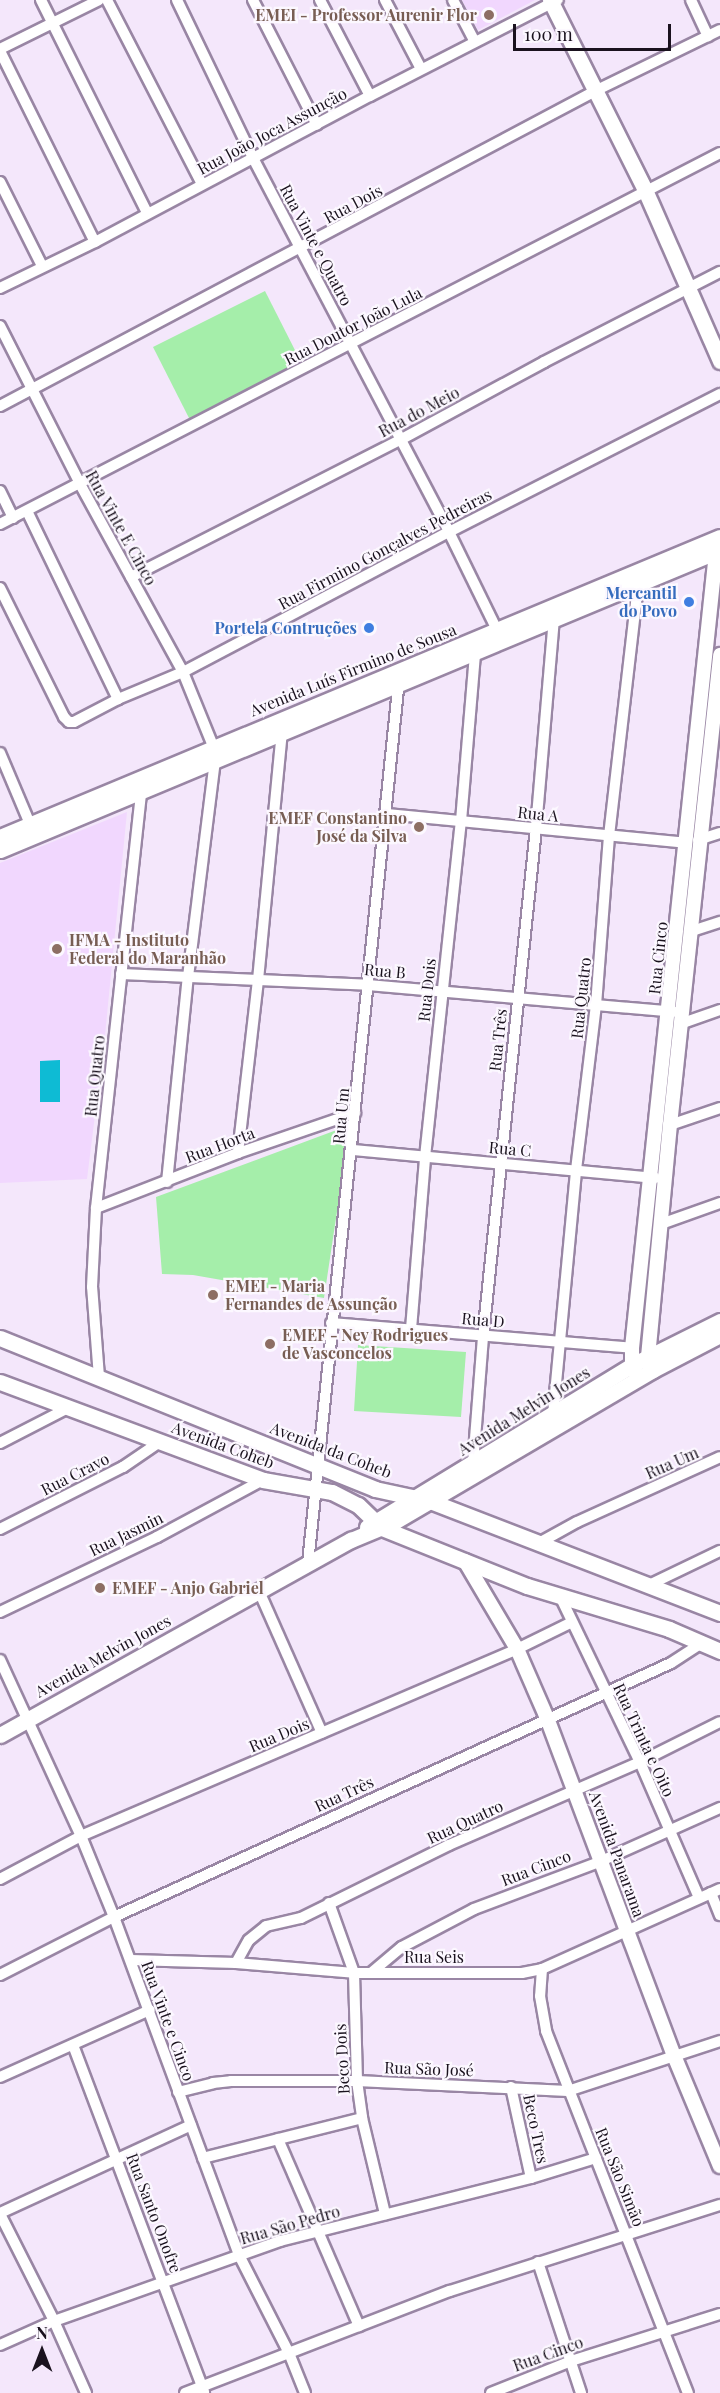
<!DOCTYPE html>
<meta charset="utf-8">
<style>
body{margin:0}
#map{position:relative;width:720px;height:2393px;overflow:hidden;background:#f4e7fb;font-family:"Playfair Display",serif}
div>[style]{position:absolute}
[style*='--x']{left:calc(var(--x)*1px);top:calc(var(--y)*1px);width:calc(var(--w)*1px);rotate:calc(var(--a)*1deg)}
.built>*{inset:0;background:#f1d7fe}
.green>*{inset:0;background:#a5eeaa}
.water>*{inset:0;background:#0ebbd4}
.roads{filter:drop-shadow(2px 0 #9986a4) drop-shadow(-2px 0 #9986a4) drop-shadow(0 2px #9986a4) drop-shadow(0 -2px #9986a4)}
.minor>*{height:10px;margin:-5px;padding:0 5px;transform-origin:5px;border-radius:5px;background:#fff}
.tertiary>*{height:14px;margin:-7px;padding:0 7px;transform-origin:7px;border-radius:7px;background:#fff}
.secondary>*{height:15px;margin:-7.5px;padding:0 7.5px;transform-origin:7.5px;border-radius:7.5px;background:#fff}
.dots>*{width:16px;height:16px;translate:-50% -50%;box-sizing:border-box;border:3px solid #fcf8ff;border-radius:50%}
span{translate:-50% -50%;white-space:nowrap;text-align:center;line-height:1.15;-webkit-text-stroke:4.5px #fcf8ff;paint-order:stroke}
.education-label{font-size:16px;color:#785e54;font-weight:700}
.right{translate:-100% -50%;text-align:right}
.left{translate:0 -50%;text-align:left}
.street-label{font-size:16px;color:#1a121e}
.shop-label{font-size:16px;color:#366cbe;font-weight:700}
.north{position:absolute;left:12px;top:2321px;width:60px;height:60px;-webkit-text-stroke:4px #fcf8ff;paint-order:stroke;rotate:0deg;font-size:16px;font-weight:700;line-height:24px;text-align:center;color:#1a121e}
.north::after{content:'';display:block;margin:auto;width:21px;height:27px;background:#1a121e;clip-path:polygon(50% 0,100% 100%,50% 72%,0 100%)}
.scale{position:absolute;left:513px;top:24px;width:158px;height:27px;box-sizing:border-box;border:3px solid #1a121e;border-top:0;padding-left:8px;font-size:18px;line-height:21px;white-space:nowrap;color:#1a121e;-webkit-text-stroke:4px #fcf8ff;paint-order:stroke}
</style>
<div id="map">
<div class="built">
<div style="clip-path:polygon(462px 0,535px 0,478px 30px)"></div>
<div style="clip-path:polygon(127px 812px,105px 1035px,87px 1179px,0 1183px,0 863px)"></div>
</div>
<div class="green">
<div style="clip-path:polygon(265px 291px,302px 364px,190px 420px,153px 347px)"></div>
<div style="clip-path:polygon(350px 1125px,324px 1298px,193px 1275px,162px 1274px,156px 1197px)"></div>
<div style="clip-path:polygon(358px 1345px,466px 1352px,461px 1417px,354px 1411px)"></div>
</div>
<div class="water">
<div style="clip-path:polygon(60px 1060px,60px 1102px,40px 1102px,40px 1061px)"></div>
</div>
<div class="roads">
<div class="minor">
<div style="--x:41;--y:0;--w:238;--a:63.5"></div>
<div style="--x:107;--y:0;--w:207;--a:62.7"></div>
<div style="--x:177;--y:0;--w:175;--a:64.3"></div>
<div style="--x:253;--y:158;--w:422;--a:62.3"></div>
<div style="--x:449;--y:532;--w:109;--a:63.9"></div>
<div style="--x:253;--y:0;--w:140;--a:62.9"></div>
<div style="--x:320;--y:0;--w:108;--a:62.5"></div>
<div style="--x:385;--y:0;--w:78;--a:62.4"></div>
<div style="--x:453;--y:0;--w:47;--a:62.4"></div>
<div style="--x:691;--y:0;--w:40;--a:65"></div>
<div style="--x:0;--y:49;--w:110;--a:-26.3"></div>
<div style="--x:0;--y:51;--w:213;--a:63.6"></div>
<div style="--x:0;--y:182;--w:94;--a:63.4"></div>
<div style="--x:0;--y:288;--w:106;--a:-25.8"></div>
<div style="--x:95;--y:242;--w:311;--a:-28"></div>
<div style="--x:370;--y:96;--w:211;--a:-27.1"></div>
<div style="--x:0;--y:326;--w:177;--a:63.1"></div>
<div style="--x:80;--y:484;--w:214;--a:61.3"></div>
<div style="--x:183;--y:672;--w:80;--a:67.9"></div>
<div style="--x:0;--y:406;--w:675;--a:-27.89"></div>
<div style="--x:597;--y:90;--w:137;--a:-26"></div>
<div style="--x:0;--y:491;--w:30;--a:64"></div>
<div style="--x:27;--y:511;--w:209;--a:64.2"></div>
<div style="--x:0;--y:524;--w:810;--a:-27.26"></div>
<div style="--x:131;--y:577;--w:302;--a:-27"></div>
<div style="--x:400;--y:440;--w:164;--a:-28.4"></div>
<div style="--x:544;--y:362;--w:198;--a:-27.1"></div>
<div style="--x:0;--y:588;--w:144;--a:63.6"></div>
<div style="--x:64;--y:717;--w:7;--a:45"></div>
<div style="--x:69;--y:722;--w:5;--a:0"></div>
<div style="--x:74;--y:722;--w:50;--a:-27.6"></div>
<div style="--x:118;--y:699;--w:70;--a:-22.6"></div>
<div style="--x:183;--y:672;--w:301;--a:-27.8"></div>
<div style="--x:449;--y:532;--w:304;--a:-27"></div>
<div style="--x:0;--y:753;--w:77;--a:67.1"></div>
<div style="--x:387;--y:814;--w:300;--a:5.5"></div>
<div style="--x:698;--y:840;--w:23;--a:-18"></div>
<div style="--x:689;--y:932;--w:33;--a:-18"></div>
<div style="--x:121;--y:974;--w:247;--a:2.5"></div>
<div style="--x:368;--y:985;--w:307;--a:5"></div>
<div style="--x:680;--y:1024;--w:42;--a:-19.3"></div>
<div style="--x:670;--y:1125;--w:53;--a:-18.8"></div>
<div style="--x:353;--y:1150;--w:304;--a:5.3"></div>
<div style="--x:238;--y:1153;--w:174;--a:-83.4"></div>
<div style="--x:258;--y:980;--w:250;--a:-84.5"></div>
<div style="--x:167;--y:1182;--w:206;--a:-84.2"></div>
<div style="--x:188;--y:977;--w:220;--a:-82.9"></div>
<div style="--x:96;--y:1208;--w:152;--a:-21.2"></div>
<div style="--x:238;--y:1153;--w:124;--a:-18.9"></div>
<div style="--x:661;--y:1224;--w:63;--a:-19.6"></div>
<div style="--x:331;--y:1323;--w:302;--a:4.7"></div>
<div style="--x:411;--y:1329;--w:173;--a:-85.3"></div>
<div style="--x:425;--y:1157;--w:338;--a:-83.9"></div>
<div style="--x:461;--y:821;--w:169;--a:-85.2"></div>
<div style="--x:99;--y:1377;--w:90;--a:-94.4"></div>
<div style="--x:92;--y:1287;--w:79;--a:-87.1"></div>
<div style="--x:96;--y:1208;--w:424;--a:-83.8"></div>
<div style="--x:553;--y:1415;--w:246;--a:-84.6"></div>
<div style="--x:576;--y:1170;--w:166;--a:-83.1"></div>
<div style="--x:596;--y:1005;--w:169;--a:-85.6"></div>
<div style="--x:609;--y:836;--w:254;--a:-83.4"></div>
<div style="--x:0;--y:1443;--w:79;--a:-27.2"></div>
<div style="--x:473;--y:1464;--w:128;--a:-85.5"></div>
<div style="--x:483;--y:1336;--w:511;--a:-84.04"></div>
<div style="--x:536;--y:828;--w:209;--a:-85.1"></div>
<div style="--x:0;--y:1529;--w:138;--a:-26.8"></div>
<div style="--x:123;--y:1467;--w:46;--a:-34.4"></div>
<div style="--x:539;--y:1543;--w:43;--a:-28.9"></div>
<div style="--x:577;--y:1522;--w:157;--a:-24.4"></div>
<div style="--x:308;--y:1563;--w:888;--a:-84.12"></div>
<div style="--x:649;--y:1585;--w:79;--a:-25.6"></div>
<div style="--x:259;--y:1591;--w:155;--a:66.1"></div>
<div style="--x:560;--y:1596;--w:184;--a:64.3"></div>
<div style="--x:640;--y:1762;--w:148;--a:66.5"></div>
<div style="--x:0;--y:1612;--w:174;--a:-25.5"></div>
<div style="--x:157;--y:1537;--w:120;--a:-28.3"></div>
<div style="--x:0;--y:1660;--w:194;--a:65.3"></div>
<div style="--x:81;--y:1836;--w:87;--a:67.8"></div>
<div style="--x:114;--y:1917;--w:360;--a:69.7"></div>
<div style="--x:239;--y:2255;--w:110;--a:63"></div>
<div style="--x:289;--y:2353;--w:43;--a:68.2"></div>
<div style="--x:0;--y:1879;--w:92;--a:-28"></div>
<div style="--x:81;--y:1836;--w:474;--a:-23.2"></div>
<div style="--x:517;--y:1649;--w:61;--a:-26.1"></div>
<div style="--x:711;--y:1893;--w:24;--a:68"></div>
<div style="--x:329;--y:1903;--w:74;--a:70.3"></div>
<div style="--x:354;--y:1973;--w:108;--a:88.4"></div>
<div style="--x:357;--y:2081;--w:37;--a:82"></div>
<div style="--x:362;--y:2118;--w:99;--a:76.5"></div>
<div style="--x:131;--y:1960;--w:105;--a:1.6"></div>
<div style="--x:236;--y:1963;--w:118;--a:4.8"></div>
<div style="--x:354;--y:1973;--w:168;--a:0"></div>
<div style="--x:522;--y:1973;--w:20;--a:-11"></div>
<div style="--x:542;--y:1969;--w:195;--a:-24.2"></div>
<div style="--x:236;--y:1963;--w:26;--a:-61"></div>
<div style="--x:249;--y:1940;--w:22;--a:-39"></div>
<div style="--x:266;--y:1926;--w:36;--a:-13"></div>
<div style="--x:301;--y:1918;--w:165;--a:-26.3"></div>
<div style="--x:449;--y:1845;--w:208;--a:-23.5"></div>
<div style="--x:640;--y:1762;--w:89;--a:-26.6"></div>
<div style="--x:542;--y:1969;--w:27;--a:94"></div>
<div style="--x:540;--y:1996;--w:36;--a:80"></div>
<div style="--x:546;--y:2031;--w:389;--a:68.6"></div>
<div style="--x:372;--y:1972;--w:39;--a:-40"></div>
<div style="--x:402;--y:1947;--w:81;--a:-27.8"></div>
<div style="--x:474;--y:1909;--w:134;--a:-20.6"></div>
<div style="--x:599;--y:1862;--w:133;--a:-24.1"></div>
<div style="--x:0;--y:1975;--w:128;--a:-27"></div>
<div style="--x:114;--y:1917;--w:612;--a:-24.51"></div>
<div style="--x:671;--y:1663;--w:37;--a:-33"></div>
<div style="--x:73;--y:2045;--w:371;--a:69.3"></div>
<div style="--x:0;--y:2077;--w:164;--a:-24.1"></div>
<div style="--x:511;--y:2087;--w:93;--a:77.6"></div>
<div style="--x:178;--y:2092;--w:36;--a:-14"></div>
<div style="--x:213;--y:2083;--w:18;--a:-6"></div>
<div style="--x:231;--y:2081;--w:126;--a:0"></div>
<div style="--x:357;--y:2081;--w:211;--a:2.7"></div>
<div style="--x:568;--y:2091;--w:160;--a:-18.2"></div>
<div style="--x:278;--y:2139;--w:204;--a:66.6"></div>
<div style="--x:203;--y:2158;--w:164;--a:-14.1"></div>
<div style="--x:0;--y:2213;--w:210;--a:-24.7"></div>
<div style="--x:0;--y:2214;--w:120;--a:63.2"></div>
<div style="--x:54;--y:2321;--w:79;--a:66"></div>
<div style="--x:538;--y:2262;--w:138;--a:71.8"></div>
<div style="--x:0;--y:2345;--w:59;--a:-24"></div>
<div style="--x:54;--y:2321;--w:240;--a:-19.5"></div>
<div style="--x:280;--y:2241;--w:259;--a:-14.1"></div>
<div style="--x:531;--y:2178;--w:68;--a:-17.1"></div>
<div style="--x:185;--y:2393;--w:284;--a:-21.1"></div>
<div style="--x:450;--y:2291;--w:283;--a:-17.7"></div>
<div style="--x:491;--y:2393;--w:86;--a:-21.8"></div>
<div style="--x:571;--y:2361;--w:156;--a:-17.5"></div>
</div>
<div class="tertiary">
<div style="--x:651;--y:1366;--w:9;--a:-108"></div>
<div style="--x:648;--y:1357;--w:233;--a:-84.6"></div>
<div style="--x:670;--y:1125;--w:473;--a:-83.9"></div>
<div style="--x:636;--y:1374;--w:10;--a:-114"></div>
<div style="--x:632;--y:1365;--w:17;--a:-90"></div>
<div style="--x:632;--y:1348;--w:809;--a:-83.97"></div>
<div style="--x:465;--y:1561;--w:102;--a:59.4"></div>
<div style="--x:517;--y:1649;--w:75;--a:66.5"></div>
<div style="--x:547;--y:1718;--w:363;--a:69.4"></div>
<div style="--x:675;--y:2058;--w:117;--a:67.4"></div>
</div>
<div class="secondary">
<div style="--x:550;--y:0;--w:212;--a:63.4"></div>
<div style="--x:645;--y:190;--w:187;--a:66.3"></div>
<div style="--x:0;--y:837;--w:780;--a:-22.62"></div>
<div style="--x:0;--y:850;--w:780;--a:-22.62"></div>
<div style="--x:0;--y:1338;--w:404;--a:21.9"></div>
<div style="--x:375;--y:1489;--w:56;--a:12.3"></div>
<div style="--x:430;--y:1501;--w:311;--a:21.1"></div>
<div style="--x:0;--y:1382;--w:281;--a:20.4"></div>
<div style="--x:263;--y:1480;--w:70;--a:9.9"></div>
<div style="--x:332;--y:1492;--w:29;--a:27"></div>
<div style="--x:358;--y:1505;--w:33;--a:44"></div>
<div style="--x:382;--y:1528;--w:156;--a:21.8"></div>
<div style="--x:527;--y:1586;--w:148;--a:16.8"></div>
<div style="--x:669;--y:1629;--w:56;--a:23.3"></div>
<div style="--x:367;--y:1527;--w:311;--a:-31.4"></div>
<div style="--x:632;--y:1365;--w:98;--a:-26.6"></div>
<div style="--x:0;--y:1735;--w:402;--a:-29.1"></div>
<div style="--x:351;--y:1540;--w:47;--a:-22.7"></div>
<div style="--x:394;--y:1522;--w:300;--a:-30.4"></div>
<div style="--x:653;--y:1370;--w:76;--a:-27.6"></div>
</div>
</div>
<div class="dots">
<div style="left:489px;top:15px;background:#8d6e63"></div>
<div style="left:689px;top:602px;background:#3f7fe0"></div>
<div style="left:369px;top:628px;background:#3f7fe0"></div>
<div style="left:419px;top:827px;background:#8d6e63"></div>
<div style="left:57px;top:949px;background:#8d6e63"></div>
<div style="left:213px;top:1295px;background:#8d6e63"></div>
<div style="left:270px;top:1344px;background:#8d6e63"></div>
<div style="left:100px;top:1588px;background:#8d6e63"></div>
</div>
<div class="education-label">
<span class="right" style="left:477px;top:15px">EMEI - Professor Aurenir Flor</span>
<span class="right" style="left:407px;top:827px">EMEF Constantino<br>José da Silva</span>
<span class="left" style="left:69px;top:949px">IFMA - Instituto<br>Federal do Maranhão</span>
<span class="left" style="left:225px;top:1295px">EMEI - Maria<br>Fernandes de Assunção</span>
<span class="left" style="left:282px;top:1344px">EMEF - Ney Rodrigues<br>de Vasconcelos</span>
<span class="left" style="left:112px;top:1588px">EMEF - Anjo Gabriel</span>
</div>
<div class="street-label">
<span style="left:272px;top:131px;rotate:-28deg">Rua João Joca Assunção</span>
<span style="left:353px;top:204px;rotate:-28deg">Rua Dois</span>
<span style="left:316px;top:245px;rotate:62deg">Rua Vinte e Quatro</span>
<span style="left:353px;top:326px;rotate:-27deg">Rua Doutor João Lula</span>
<span style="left:419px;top:412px;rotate:-28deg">Rua do Meio</span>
<span style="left:121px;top:528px;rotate:61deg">Rua Vinte E Cinco</span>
<span style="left:385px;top:549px;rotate:-28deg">Rua Firmino Gonçalves Pedreiras</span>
<span style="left:353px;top:670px;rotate:-22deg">Avenida Luís Firmino de Sousa</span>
<span style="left:538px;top:814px;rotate:6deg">Rua A</span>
<span style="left:658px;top:958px;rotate:-84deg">Rua Cinco</span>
<span style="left:385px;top:971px;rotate:5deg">Rua B</span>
<span style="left:427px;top:990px;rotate:-84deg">Rua Dois</span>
<span style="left:581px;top:998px;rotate:-84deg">Rua Quatro</span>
<span style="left:498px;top:1040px;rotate:-84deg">Rua Três</span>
<span style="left:95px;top:1076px;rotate:-84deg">Rua Quatro</span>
<span style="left:341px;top:1116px;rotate:-85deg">Rua Um</span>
<span style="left:220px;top:1145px;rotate:-21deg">Rua Horta</span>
<span style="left:510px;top:1149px;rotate:5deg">Rua C</span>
<span style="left:483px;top:1320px;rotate:5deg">Rua D</span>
<span style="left:524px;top:1411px;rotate:-32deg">Avenida Melvin Jones</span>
<span style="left:223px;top:1445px;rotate:20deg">Avenida Coheb</span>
<span style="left:331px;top:1450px;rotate:21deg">Avenida da Coheb</span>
<span style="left:672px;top:1463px;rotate:-24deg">Rua Um</span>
<span style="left:75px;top:1474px;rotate:-27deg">Rua Cravo</span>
<span style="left:126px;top:1534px;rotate:-26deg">Rua Jasmin</span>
<span style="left:103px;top:1656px;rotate:-29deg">Avenida Melvin Jones</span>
<span style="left:279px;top:1735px;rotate:-23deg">Rua Dois</span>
<span style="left:644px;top:1740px;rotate:65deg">Rua Trinta e Oito</span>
<span style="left:344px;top:1794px;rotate:-25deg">Rua Três</span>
<span style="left:465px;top:1822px;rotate:-25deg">Rua Quatro</span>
<span style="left:617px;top:1854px;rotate:70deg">Avenida Panarama</span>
<span style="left:536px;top:1868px;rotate:-21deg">Rua Cinco</span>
<span style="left:434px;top:1957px">Rua Seis</span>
<span style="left:168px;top:2021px;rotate:70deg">Rua Vinte e Cinco</span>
<span style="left:342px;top:2059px;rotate:-93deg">Beco Dois</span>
<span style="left:429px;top:2069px;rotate:2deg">Rua São José</span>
<span style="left:536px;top:2129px;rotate:78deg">Beco Tres</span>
<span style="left:620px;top:2177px;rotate:68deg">Rua São Simão</span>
<span style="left:154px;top:2213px;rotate:69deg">Rua Santo Onofre</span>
<span style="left:290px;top:2225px;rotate:-16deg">Rua São Pedro</span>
<span style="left:548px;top:2354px;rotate:-20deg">Rua Cinco</span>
</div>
<div class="shop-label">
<span class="right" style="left:677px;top:602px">Mercantil<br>do Povo</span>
<span class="right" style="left:357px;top:628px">Portela Contruções</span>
</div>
<div class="north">N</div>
<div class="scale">100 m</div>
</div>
